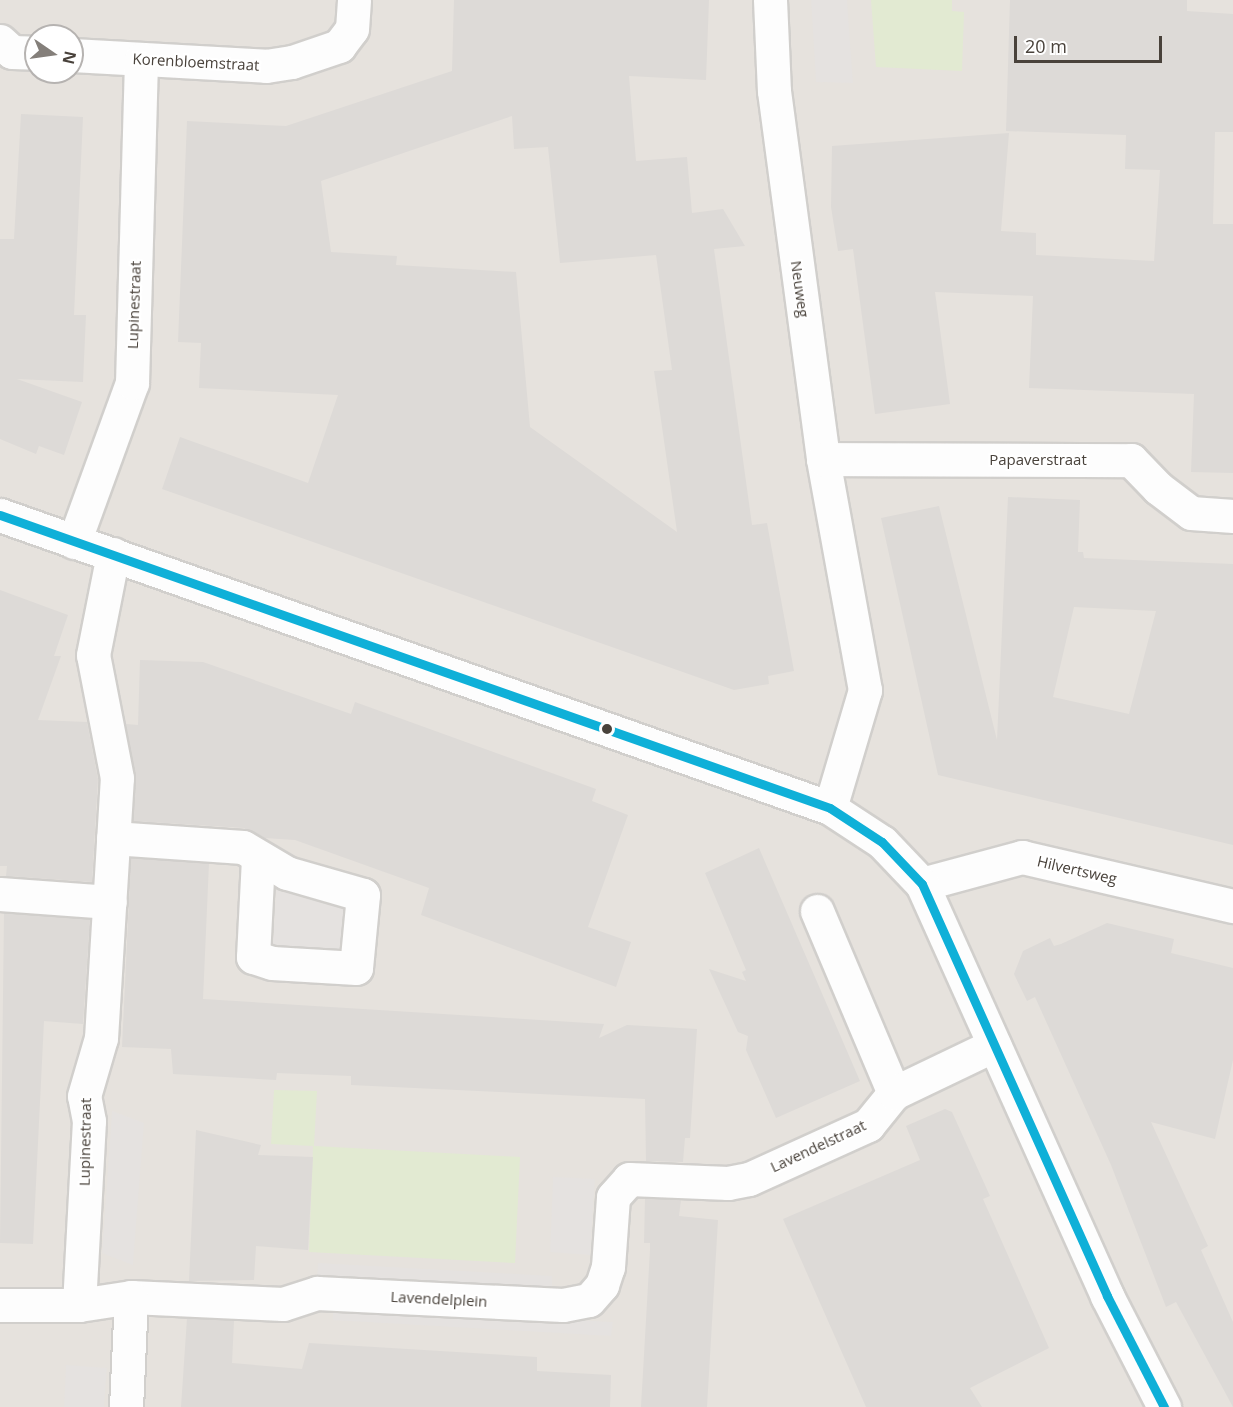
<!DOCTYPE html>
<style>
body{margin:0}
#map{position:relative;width:1233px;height:1407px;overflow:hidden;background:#f3f1ef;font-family:"Open Sans",sans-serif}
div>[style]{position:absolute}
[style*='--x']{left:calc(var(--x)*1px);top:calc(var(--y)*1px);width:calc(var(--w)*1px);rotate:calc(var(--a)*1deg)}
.residential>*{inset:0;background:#e6e2dd}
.green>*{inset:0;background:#e2ead2}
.parking>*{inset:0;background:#e5e2e0}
.building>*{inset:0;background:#dddad7}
.roads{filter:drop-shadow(2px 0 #d1cfcc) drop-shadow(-2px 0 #d1cfcc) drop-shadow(0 2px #d1cfcc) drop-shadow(0 -2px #d1cfcc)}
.minor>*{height:33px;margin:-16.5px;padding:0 16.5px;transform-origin:16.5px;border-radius:16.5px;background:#fdfdfd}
.tertiary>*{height:33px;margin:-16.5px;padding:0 16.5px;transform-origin:16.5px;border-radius:16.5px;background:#fdfdfd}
.bus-1>*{height:9px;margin:-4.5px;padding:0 4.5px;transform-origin:4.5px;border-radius:4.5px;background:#0fb0d8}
.dots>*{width:16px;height:16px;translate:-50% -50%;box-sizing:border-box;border:3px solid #fff;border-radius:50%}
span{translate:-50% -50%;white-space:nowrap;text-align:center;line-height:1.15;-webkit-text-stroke:4.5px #fff;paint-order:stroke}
.street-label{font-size:15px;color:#49423b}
.north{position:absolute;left:24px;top:24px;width:60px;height:60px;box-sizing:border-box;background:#fff;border:2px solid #b6b3b1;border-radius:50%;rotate:103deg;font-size:16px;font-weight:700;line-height:24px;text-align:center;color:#49423b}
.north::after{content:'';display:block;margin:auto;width:21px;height:27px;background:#847f7a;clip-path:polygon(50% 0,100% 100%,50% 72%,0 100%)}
.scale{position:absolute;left:1014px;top:36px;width:148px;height:27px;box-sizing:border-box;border:3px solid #49423b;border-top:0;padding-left:8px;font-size:18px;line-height:21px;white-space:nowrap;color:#49423b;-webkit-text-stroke:4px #fff;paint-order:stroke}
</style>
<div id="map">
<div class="residential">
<div style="clip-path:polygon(evenodd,0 0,1233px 0,1233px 1407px,0 1407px,0 0,36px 36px,72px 36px,72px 72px,36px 72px,36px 36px)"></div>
</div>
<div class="green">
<div style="clip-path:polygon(871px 0,952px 0,952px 11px,964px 12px,962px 71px,876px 67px)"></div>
<div style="clip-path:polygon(274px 1090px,317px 1091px,314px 1146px,520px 1157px,515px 1263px,309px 1252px,313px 1146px,271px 1144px)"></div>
</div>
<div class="parking">
<div style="clip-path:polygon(811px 0,847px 0,853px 83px,816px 82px)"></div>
<div style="clip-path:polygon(277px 878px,353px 898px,346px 962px,272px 958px)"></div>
<div style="clip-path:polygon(112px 1111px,144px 1123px,133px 1265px,102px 1253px)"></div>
<div style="clip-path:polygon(553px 1177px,595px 1179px,590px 1255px,550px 1252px)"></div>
<div style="clip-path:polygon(318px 1263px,552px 1276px,552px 1288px,317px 1275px)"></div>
<div style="clip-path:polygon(333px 1306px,613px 1322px,611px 1336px,333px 1320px)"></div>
<div style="clip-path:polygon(66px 1365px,107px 1368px,104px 1407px,64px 1407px)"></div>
</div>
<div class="building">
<div style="clip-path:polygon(evenodd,454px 0,709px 0,706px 80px,629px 76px,636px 161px,687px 157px,692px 213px,723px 209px,745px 246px,714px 249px,752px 525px,767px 523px,794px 671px,768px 676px,769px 684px,734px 690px,162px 489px,180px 437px,308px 483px,338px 395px,199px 388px,201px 343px,178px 342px,187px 121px,286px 126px,452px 71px,454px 0,512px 116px,514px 149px,548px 147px,560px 263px,656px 255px,672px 370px,654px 371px,677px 532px,530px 427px,516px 272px,396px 265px,397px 256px,331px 252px,321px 181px,512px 116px)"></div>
<div style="clip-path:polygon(1010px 0,1187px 0,1187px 11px,1233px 14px,1233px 132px,1215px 132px,1213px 224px,1233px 224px,1233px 473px,1191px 472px,1194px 394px,1029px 388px,1033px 296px,935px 292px,950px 404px,875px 414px,853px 249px,838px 251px,831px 207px,832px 146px,1009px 133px,1001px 231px,1036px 233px,1036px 255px,1154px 261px,1160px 170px,1125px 169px,1126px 135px,1006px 131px)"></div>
<div style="clip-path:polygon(21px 114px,83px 117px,74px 315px,86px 315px,83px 382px,17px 379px,82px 402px,64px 455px,39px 446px,36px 454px,0 439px,0 239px,14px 239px)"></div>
<div style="clip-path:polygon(evenodd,1008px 497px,1080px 500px,1078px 552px,1083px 552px,1084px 558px,1233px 564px,1233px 845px,938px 775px,881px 518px,939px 506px,997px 740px,1008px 497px,1074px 607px,1156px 611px,1129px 714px,1053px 697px,1074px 607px)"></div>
<div style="clip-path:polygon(0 590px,68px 615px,54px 656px,61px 656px,38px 720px,87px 722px,98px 779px,92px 882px,6px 876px,7px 866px,0 866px)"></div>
<div style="clip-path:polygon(140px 660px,203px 662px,351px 714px,355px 702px,596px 789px,592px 801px,628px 815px,588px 927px,631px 942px,616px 987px,421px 915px,429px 888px,295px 840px,265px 838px,244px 828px,133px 821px,135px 775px,126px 724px,138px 725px)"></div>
<div style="clip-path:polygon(759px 848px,860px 1081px,776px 1118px,746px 1050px,748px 1036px,738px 1032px,709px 969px,746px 981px,742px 972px,746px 970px,705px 873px)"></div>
<div style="clip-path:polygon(131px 858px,209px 863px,203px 999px,604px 1024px,599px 1038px,627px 1025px,697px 1029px,690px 1138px,685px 1138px,683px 1162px,646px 1161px,645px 1099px,351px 1085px,351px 1076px,277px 1073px,276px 1080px,173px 1074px,171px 1049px,122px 1047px)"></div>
<div style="clip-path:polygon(4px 913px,90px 919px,83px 1024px,44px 1021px,33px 1244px,0 1243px)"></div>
<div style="clip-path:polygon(1107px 923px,1174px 939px,1171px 953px,1233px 968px,1233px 1060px,1215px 1139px,1151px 1122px,1208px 1246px,1201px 1250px,1233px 1322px,1233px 1407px,1176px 1302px,1166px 1307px,1111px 1165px,1035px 997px,1027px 1001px,1014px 974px,1023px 951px,1050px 938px,1054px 946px,1061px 944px)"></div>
<div style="clip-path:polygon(945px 1109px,952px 1112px,990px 1196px,983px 1199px,1049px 1348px,970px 1388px,982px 1407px,866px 1407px,783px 1219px,920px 1160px,906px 1126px)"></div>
<div style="clip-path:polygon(196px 1130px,261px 1145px,258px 1155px,313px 1157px,308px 1250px,256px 1246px,254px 1280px,189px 1281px)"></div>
<div style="clip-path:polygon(645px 1198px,681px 1200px,679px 1216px,718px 1220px,707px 1407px,641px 1407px,650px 1250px,650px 1243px,644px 1243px)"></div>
<div style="clip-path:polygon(187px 1318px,234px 1321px,232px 1363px,302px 1369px,309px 1343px,537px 1357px,537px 1371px,611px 1375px,610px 1407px,181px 1407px)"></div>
</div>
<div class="roads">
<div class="minor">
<div style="--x:770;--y:0;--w:91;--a:87.5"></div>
<div style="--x:774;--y:91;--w:371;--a:82.4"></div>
<div style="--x:823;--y:459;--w:235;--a:79.7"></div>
<div style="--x:865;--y:690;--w:123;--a:106.5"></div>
<div style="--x:0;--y:41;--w:16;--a:43"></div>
<div style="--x:12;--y:52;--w:24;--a:2"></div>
<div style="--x:72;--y:55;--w:194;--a:3.2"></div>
<div style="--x:266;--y:66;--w:26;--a:-9"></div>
<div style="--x:292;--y:62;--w:50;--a:-18.8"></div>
<div style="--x:339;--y:46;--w:21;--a:-53"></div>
<div style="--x:352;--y:29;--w:29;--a:-86"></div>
<div style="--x:823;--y:459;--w:308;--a:0.2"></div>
<div style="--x:1131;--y:460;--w:39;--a:46"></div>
<div style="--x:1158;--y:488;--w:41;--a:37.1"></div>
<div style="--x:1191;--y:513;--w:42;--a:4.1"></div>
<div style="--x:74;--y:542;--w:169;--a:-70"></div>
<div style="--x:132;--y:383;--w:324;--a:-88.4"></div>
<div style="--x:113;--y:838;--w:130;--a:4"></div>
<div style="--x:243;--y:847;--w:51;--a:30.6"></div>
<div style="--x:287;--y:873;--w:79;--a:16.1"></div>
<div style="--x:363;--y:895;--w:73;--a:95.5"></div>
<div style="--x:356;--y:968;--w:84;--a:-176.6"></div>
<div style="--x:272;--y:963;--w:20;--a:-162"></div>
<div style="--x:253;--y:957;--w:100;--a:-87.1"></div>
<div style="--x:922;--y:884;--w:104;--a:-15.1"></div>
<div style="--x:1022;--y:857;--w:217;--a:13.1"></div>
<div style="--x:0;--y:894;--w:110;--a:4.2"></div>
<div style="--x:817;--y:911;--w:198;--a:67.1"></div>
<div style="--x:0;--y:1305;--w:79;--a:0"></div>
<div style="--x:79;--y:1305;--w:53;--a:-8.7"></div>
<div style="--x:131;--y:1297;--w:152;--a:2.6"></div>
<div style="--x:283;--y:1304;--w:36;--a:-18"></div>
<div style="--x:317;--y:1293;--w:246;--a:2.8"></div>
<div style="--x:563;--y:1305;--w:26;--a:-11"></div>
<div style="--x:589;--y:1300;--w:20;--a:-49"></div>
<div style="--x:602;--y:1285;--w:19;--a:-72"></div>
<div style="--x:608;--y:1267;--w:70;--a:-85.9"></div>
<div style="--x:613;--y:1197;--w:24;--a:-48"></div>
<div style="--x:629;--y:1179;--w:99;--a:2.3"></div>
<div style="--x:728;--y:1183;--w:21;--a:-11"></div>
<div style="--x:749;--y:1179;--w:131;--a:-24.4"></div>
<div style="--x:868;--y:1125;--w:41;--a:-50.9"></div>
<div style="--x:894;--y:1093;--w:111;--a:-25.6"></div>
<div style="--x:79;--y:1305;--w:184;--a:-86.9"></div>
<div style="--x:89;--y:1121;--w:25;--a:-101"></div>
<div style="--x:84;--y:1096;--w:60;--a:-73.7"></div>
<div style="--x:101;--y:1038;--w:260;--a:-86.5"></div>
<div style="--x:117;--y:778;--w:125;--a:-101"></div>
<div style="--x:93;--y:655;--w:103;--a:-78.8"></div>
<div style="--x:126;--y:1407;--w:110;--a:-87.4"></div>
</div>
<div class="tertiary">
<div style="--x:0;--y:515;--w:880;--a:19.44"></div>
<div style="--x:830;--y:808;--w:62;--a:33.2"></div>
<div style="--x:882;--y:842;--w:58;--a:46.4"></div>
<div style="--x:922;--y:884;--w:452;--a:65.8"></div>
<div style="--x:1107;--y:1296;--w:125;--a:62.8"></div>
</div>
</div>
<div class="bus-1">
<div style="--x:0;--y:515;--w:880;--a:19.44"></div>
<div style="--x:830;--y:808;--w:62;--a:33.2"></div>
<div style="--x:882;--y:842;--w:58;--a:46.4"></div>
<div style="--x:922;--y:884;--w:452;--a:65.8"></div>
<div style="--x:1107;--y:1296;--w:125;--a:62.8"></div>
</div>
<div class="dots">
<div style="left:607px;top:729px;background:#49423b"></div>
</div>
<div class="street-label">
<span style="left:196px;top:62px;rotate:3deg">Korenbloemstraat</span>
<span style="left:800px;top:289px;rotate:82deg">Neuweg</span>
<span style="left:134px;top:305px;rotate:-88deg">Lupinestraat</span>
<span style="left:1038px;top:460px">Papaverstraat</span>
<span style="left:1077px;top:870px;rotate:13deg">Hilvertsweg</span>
<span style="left:85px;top:1142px;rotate:-89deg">Lupinestraat</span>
<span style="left:818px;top:1146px;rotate:-25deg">Lavendelstraat</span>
<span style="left:439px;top:1299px;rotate:3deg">Lavendelplein</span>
</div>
<div class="north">N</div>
<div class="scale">20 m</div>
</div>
